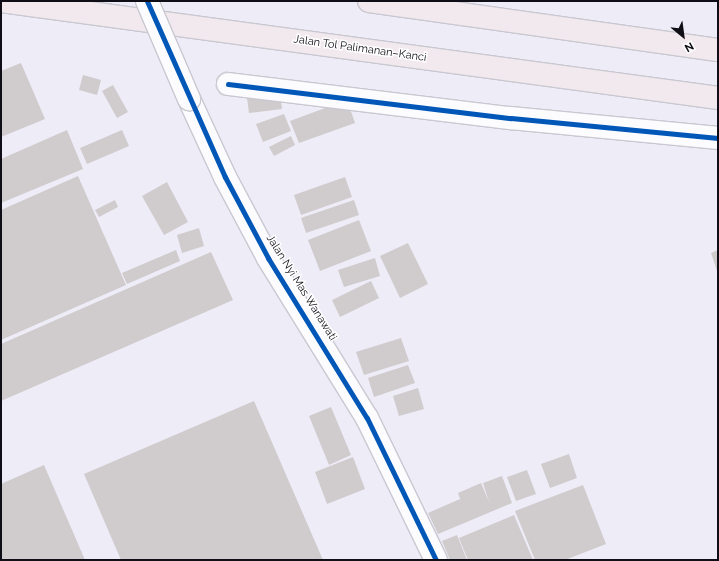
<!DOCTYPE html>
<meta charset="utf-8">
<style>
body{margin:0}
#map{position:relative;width:719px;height:561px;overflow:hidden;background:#eeecf7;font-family:Raleway,sans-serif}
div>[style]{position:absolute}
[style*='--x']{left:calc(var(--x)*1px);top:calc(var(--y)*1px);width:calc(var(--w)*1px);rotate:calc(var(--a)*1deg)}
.building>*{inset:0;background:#d0cbcd}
.roads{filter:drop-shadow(1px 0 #c9c8d1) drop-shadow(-1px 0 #c9c8d1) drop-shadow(0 1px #c9c8d1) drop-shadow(0 -1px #c9c8d1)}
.minor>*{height:22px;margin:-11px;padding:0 11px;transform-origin:11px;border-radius:11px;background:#fcfcfe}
.highway>*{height:22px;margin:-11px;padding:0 11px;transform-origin:11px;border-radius:11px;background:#f1e9ed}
.bridges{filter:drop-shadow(1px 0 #c9c8d1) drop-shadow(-1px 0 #c9c8d1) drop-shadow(0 1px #c9c8d1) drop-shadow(0 -1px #c9c8d1)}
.minor-bridge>*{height:22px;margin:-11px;padding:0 11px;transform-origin:11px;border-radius:11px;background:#fcfcfe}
.cycleway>*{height:5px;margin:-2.5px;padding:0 2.5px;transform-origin:2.5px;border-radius:2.5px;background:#0057b8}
span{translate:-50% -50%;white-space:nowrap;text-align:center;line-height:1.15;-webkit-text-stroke:3px #fff;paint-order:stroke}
.street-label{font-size:11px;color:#0f0e16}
.frame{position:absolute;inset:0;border:2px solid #0f0e16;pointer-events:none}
.north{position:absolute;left:663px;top:16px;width:40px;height:40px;-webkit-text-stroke:3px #fff;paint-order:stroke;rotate:151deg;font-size:11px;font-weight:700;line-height:16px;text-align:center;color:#0f0e16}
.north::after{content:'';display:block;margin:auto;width:14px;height:18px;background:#0f0e16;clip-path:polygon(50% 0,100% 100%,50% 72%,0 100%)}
</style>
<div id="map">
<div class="building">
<div style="clip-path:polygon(21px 63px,45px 119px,1px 137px,1px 71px)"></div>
<div style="clip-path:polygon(83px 75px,101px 80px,97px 95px,79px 90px)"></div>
<div style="clip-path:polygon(113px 85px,128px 112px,117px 118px,102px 91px)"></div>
<div style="clip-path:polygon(280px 94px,282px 109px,249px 113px,247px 98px)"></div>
<div style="clip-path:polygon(347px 100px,355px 123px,299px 143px,290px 121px)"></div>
<div style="clip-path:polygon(284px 114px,291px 131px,263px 142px,256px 124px)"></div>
<div style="clip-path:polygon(67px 130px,83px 169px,1px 203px,1px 159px)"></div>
<div style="clip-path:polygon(122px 130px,129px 146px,87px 164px,80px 148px)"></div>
<div style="clip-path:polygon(291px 136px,295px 145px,274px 156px,269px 147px)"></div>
<div style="clip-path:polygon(78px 176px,126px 285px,1px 340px,1px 210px)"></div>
<div style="clip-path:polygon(345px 177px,352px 197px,301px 215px,294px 195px)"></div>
<div style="clip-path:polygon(167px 182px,188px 222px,164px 235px,142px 196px)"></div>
<div style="clip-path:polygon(115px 200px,118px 207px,99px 217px,95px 210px)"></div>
<div style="clip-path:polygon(354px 200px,359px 215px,306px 233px,301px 218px)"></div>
<div style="clip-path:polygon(359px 220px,371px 251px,320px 271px,308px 240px)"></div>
<div style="clip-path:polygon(199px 228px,204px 246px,182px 253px,177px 235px)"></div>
<div style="clip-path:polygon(408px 243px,428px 284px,400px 298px,380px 256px)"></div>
<div style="clip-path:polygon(176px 250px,180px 261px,127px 284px,122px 273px)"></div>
<div style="clip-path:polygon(718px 250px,718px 274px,711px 253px)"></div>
<div style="clip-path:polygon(211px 252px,233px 300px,1px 401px,1px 344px)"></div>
<div style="clip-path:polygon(375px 258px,380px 276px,344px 287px,338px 270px)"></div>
<div style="clip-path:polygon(371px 281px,379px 298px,340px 317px,332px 300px)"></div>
<div style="clip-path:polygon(401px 338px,409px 361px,364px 375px,356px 352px)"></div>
<div style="clip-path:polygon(408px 365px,415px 383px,374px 397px,368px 378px)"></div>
<div style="clip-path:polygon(418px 388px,424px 409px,399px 416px,393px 396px)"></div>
<div style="clip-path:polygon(254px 401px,323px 560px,121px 560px,84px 474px)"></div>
<div style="clip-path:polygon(331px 407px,351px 455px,329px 465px,309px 416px)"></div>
<div style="clip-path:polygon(569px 454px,577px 478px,550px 488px,541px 464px)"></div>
<div style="clip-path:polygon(353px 457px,365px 489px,327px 504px,315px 472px)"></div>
<div style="clip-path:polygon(44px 465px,85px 560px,1px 560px,1px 484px)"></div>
<div style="clip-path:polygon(527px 470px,536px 494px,516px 501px,507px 477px)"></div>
<div style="clip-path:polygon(502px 476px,512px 503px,438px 534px,428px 513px,460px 499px,462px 504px,458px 493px,481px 483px,489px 502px,483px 483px)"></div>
<div style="clip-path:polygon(583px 485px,606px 544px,565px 560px,535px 560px,515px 511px)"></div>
<div style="clip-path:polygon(514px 515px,533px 560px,468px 560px,459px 538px)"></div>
<div style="clip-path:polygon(457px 535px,467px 560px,450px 560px,442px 541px)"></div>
</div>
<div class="roads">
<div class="minor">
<div style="--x:228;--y:84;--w:285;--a:6.9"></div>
<div style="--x:511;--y:118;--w:208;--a:5.5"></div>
<div style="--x:189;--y:99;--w:86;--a:65.2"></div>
<div style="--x:225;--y:177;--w:92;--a:62"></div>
<div style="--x:268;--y:258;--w:188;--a:58.3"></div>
<div style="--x:367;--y:418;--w:158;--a:64.1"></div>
</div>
<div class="highway">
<div style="--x:1;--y:1;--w:724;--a:7.7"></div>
<div style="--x:369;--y:1;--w:352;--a:8"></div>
</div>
</div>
<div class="bridges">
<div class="minor-bridge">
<div style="--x:147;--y:1;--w:107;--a:66.8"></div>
</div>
</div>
<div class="cycleway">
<div style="--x:147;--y:1;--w:193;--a:66.1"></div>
<div style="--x:225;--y:177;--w:92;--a:62"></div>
<div style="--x:268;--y:258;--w:188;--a:58.3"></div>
<div style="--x:367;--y:418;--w:158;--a:64.1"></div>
<div style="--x:228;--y:84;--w:285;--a:6.9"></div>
<div style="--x:511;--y:118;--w:208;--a:5.5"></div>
</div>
<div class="street-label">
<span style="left:360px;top:49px;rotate:8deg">Jalan Tol Palimanan–Kanci</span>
<span style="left:301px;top:288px;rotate:58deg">Jalan Nyi Mas Wanawati</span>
</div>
<div class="frame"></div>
<div class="north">N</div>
</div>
